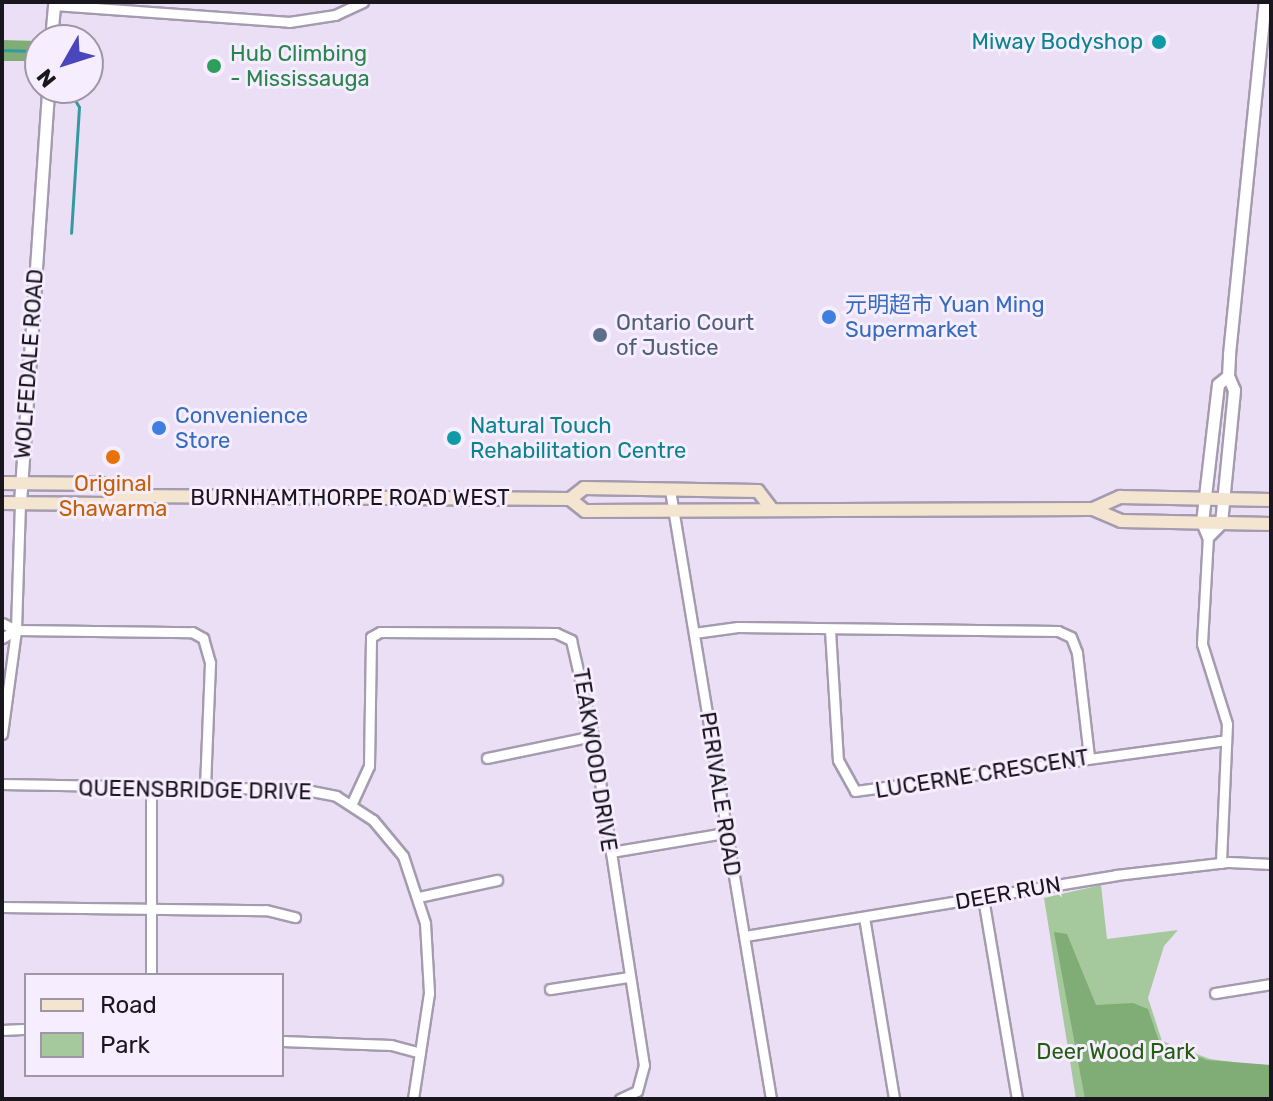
<!DOCTYPE html>
<meta charset="utf-8">
<style>
body{margin:0}
#map{position:relative;width:1273px;height:1101px;overflow:hidden;background:#eadff5;font-family:Rubik,"Noto Sans SC",sans-serif}
div>[style]{position:absolute}
[style*='--x']{left:calc(var(--x)*1px);top:calc(var(--y)*1px);width:calc(var(--w)*1px);rotate:calc(var(--a)*1deg)}
.green>*{inset:0;background:#a5c99c}
.forest>*{inset:0;background:#80ac76}
.stream>*{height:3px;margin:-1.5px;padding:0 1.5px;transform-origin:1.5px;border-radius:1.5px;background:#359a9f}
.roads{filter:drop-shadow(2px 0 #a59baf) drop-shadow(-2px 0 #a59baf) drop-shadow(0 2px #a59baf) drop-shadow(0 -2px #a59baf)}
.minor>*{height:9px;margin:-4.5px;padding:0 4.5px;transform-origin:4.5px;border-radius:4.5px;background:#fff}
.tertiary>*{height:11px;margin:-5.5px;padding:0 5.5px;transform-origin:5.5px;border-radius:5.5px;background:#fff}
.secondary>*{height:12px;margin:-6px;padding:0 6px;transform-origin:6px;border-radius:6px;background:#f4e5d1}
.dots>*{width:22px;height:22px;translate:-50% -50%;box-sizing:border-box;border:4px solid #f6edff;border-radius:50%}
span{translate:-50% -50%;white-space:nowrap;text-align:center;line-height:1.15;-webkit-text-stroke:6px #f6edff;paint-order:stroke}
.culture-label{font-size:22px;color:#0d838f}
.right{translate:-100% -50%;text-align:right}
.left{translate:0 -50%;text-align:left}
.leisure-label{font-size:22px;color:#27864d}
.shop-label{font-size:22px;color:#366cbe}
.service-label{font-size:22px;color:#4e5e75}
.street-label{font-size:22px;color:#1a161e}
.food-label{font-size:22px;color:#c56008}
.park-label{font-size:22px;color:#235d12}
.frame{position:absolute;inset:0;border:4px solid #1a161e;pointer-events:none}
.legend{position:absolute;left:24px;top:973px;width:260px;height:104px;box-sizing:border-box;background:#f6edff;border:2px solid #9e97a5;margin:0;padding:10px 14px;list-style:none;font-size:24px;color:#1a161e}
.legend li{display:flex;align-items:center;gap:16px;height:40px}
.legend b{width:40px;border:2px solid #9e97a5}
.north{position:absolute;left:24px;top:24px;width:80px;height:80px;box-sizing:border-box;background:#f6edff;border:2px solid #9e97a5;border-radius:50%;rotate:231deg;font-size:22px;font-weight:700;line-height:32px;text-align:center;color:#1a161e}
.north::after{content:'';display:block;margin:auto;width:28px;height:36px;background:#4a46bc;clip-path:polygon(50% 0,100% 100%,50% 72%,0 100%)}
</style>
<div id="map">
<div class="green">
<div style="clip-path:polygon(1101px 885px,1107px 939px,1178px 930px,1164px 946px,1148px 998px,1162px 1041px,1210px 1059px,1271px 1067px,1271px 1099px,1076px 1099px,1044px 898px)"></div>
</div>
<div class="forest">
<div style="clip-path:polygon(2px 40px,37px 41px,35px 61px,2px 61px)"></div>
<div style="clip-path:polygon(1054px 932px,1067px 934px,1096px 1005px,1133px 1003px,1148px 1009px,1159px 1041px,1207px 1060px,1271px 1065px,1271px 1099px,1085px 1099px)"></div>
</div>
<div class="stream">
<div style="--x:2;--y:50;--w:32;--a:2"></div>
<div style="--x:68;--y:88;--w:22;--a:60"></div>
<div style="--x:79;--y:107;--w:126;--a:93.6"></div>
</div>
<div class="roads">
<div class="minor">
<div style="--x:54;--y:5;--w:236;--a:4.1"></div>
<div style="--x:289;--y:22;--w:47;--a:-8.7"></div>
<div style="--x:335;--y:15;--w:31;--a:-25"></div>
<div style="--x:670;--y:490;--w:617;--a:80.58"></div>
<div style="--x:1208;--y:536;--w:108;--a:93.2"></div>
<div style="--x:1202;--y:644;--w:84;--a:72.6"></div>
<div style="--x:1227;--y:724;--w:139;--a:92.5"></div>
<div style="--x:2;--y:623;--w:16;--a:27"></div>
<div style="--x:16;--y:630;--w:176;--a:0.7"></div>
<div style="--x:192;--y:632;--w:13;--a:29"></div>
<div style="--x:203;--y:638;--w:26;--a:74"></div>
<div style="--x:210;--y:663;--w:125;--a:92.3"></div>
<div style="--x:830;--y:630;--w:130;--a:86.5"></div>
<div style="--x:838;--y:760;--w:35;--a:61"></div>
<div style="--x:855;--y:791;--w:374;--a:-7.8"></div>
<div style="--x:694;--y:633;--w:44;--a:-7.8"></div>
<div style="--x:738;--y:627;--w:320;--a:0.7"></div>
<div style="--x:1058;--y:631;--w:14;--a:25"></div>
<div style="--x:1071;--y:637;--w:17;--a:69"></div>
<div style="--x:1077;--y:653;--w:104;--a:83.4"></div>
<div style="--x:2;--y:638;--w:16;--a:-30"></div>
<div style="--x:2;--y:734;--w:105;--a:-82.3"></div>
<div style="--x:16;--y:630;--w:127;--a:-88.2"></div>
<div style="--x:487;--y:758;--w:108;--a:-11.7"></div>
<div style="--x:2;--y:784;--w:299;--a:1"></div>
<div style="--x:301;--y:789;--w:36;--a:11"></div>
<div style="--x:336;--y:796;--w:44;--a:33"></div>
<div style="--x:373;--y:820;--w:47;--a:50.2"></div>
<div style="--x:403;--y:856;--w:71;--a:71.8"></div>
<div style="--x:425;--y:923;--w:70;--a:86.7"></div>
<div style="--x:429;--y:993;--w:107;--a:98.6"></div>
<div style="--x:351;--y:805;--w:43;--a:-65.2"></div>
<div style="--x:369;--y:766;--w:129;--a:-89.1"></div>
<div style="--x:371;--y:637;--w:10;--a:-29"></div>
<div style="--x:380;--y:632;--w:176;--a:0.3"></div>
<div style="--x:556;--y:633;--w:17;--a:25"></div>
<div style="--x:571;--y:640;--w:98;--a:77.1"></div>
<div style="--x:593;--y:736;--w:333;--a:81.2"></div>
<div style="--x:644;--y:1065;--w:27;--a:105"></div>
<div style="--x:637;--y:1091;--w:19;--a:155"></div>
<div style="--x:611;--y:852;--w:116;--a:-9.5"></div>
<div style="--x:419;--y:897;--w:80;--a:-12.3"></div>
<div style="--x:983;--y:898;--w:204;--a:80.4"></div>
<div style="--x:2;--y:907;--w:264;--a:0.7"></div>
<div style="--x:266;--y:910;--w:30;--a:14"></div>
<div style="--x:864;--y:917;--w:184;--a:80.6"></div>
<div style="--x:745;--y:936;--w:376;--a:-9.3"></div>
<div style="--x:1116;--y:875;--w:114;--a:-6.6"></div>
<div style="--x:1229;--y:862;--w:42;--a:2.7"></div>
<div style="--x:151;--y:975;--w:185;--a:-90"></div>
<div style="--x:550;--y:989;--w:79;--a:-8.7"></div>
<div style="--x:1215;--y:993;--w:57;--a:-9.1"></div>
<div style="--x:2;--y:1030;--w:21;--a:-3"></div>
<div style="--x:282;--y:1041;--w:109;--a:2.1"></div>
<div style="--x:391;--y:1045;--w:30;--a:15"></div>
</div>
<div class="tertiary">
<div style="--x:51;--y:40;--w:38;--a:-85"></div>
<div style="--x:1228;--y:376;--w:13;--a:141"></div>
<div style="--x:1218;--y:384;--w:139;--a:96.6"></div>
<div style="--x:1202;--y:522;--w:15;--a:67"></div>
<div style="--x:1208;--y:536;--w:18;--a:-45"></div>
<div style="--x:1221;--y:523;--w:134;--a:-84.4"></div>
<div style="--x:1234;--y:390;--w:15;--a:-113"></div>
<div style="--x:1228;--y:376;--w:22;--a:-87"></div>
<div style="--x:1229;--y:354;--w:354;--a:-84.2"></div>
<div style="--x:20;--y:503;--w:416;--a:-86.1"></div>
</div>
<div class="secondary">
<div style="--x:2;--y:483;--w:106;--a:0.5"></div>
<div style="--x:108;--y:484;--w:25;--a:29"></div>
<div style="--x:570;--y:499;--w:19;--a:39"></div>
<div style="--x:585;--y:511;--w:508;--a:-0.23"></div>
<div style="--x:1093;--y:509;--w:30;--a:23"></div>
<div style="--x:1121;--y:521;--w:150;--a:1.1"></div>
<div style="--x:2;--y:503;--w:106;--a:0.5"></div>
<div style="--x:108;--y:504;--w:23;--a:-20"></div>
<div style="--x:130;--y:496;--w:440;--a:0.4"></div>
<div style="--x:570;--y:499;--w:18;--a:-38"></div>
<div style="--x:584;--y:488;--w:174;--a:1"></div>
<div style="--x:758;--y:491;--w:20;--a:53"></div>
<div style="--x:1093;--y:509;--w:30;--a:-24"></div>
<div style="--x:1120;--y:497;--w:151;--a:1.1"></div>
</div>
</div>
<div class="dots">
<div style="left:1159px;top:42px;background:#0f9aa8"></div>
<div style="left:214px;top:66px;background:#2e9e5b"></div>
<div style="left:829px;top:317px;background:#3f7fe0"></div>
<div style="left:600px;top:335px;background:#5c6f8a"></div>
<div style="left:159px;top:428px;background:#3f7fe0"></div>
<div style="left:454px;top:438px;background:#0f9aa8"></div>
<div style="left:113px;top:457px;background:#e8710a"></div>
</div>
<div class="culture-label">
<span class="right" style="left:1143px;top:42px">Miway Bodyshop</span>
<span class="left" style="left:470px;top:438px">Natural Touch<br>Rehabilitation Centre</span>
</div>
<div class="leisure-label">
<span class="left" style="left:230px;top:66px">Hub Climbing<br>- Mississauga</span>
</div>
<div class="shop-label">
<span class="left" style="left:845px;top:317px">元明超市 Yuan Ming<br>Supermarket</span>
<span class="left" style="left:175px;top:428px">Convenience<br>Store</span>
</div>
<div class="service-label">
<span class="left" style="left:616px;top:335px">Ontario Court<br>of Justice</span>
</div>
<div class="street-label">
<span style="left:29px;top:364px;rotate:-86deg">WOLFEDALE ROAD</span>
<span style="left:350px;top:498px">BURNHAMTHORPE ROAD WEST</span>
<span style="left:595px;top:760px;rotate:81deg">TEAKWOOD DRIVE</span>
<span style="left:982px;top:774px;rotate:-9deg">LUCERNE CRESCENT</span>
<span style="left:195px;top:790px;rotate:1deg">QUEENSBRIDGE DRIVE</span>
<span style="left:720px;top:794px;rotate:81deg">PERIVALE ROAD</span>
<span style="left:1008px;top:893px;rotate:-10deg">DEER RUN</span>
</div>
<div class="food-label">
<span style="left:113px;top:496px">Original<br>Shawarma</span>
</div>
<div class="park-label">
<span style="left:1116px;top:1052px">Deer Wood Park</span>
</div>
<div class="frame"></div>
<ul class="legend">
<li><b style="height:10px;background:#f4e5d1"></b>Road</li>
<li><b style="height:22px;background:#a5c99c"></b>Park</li>
</ul>
<div class="north">N</div>
</div>
